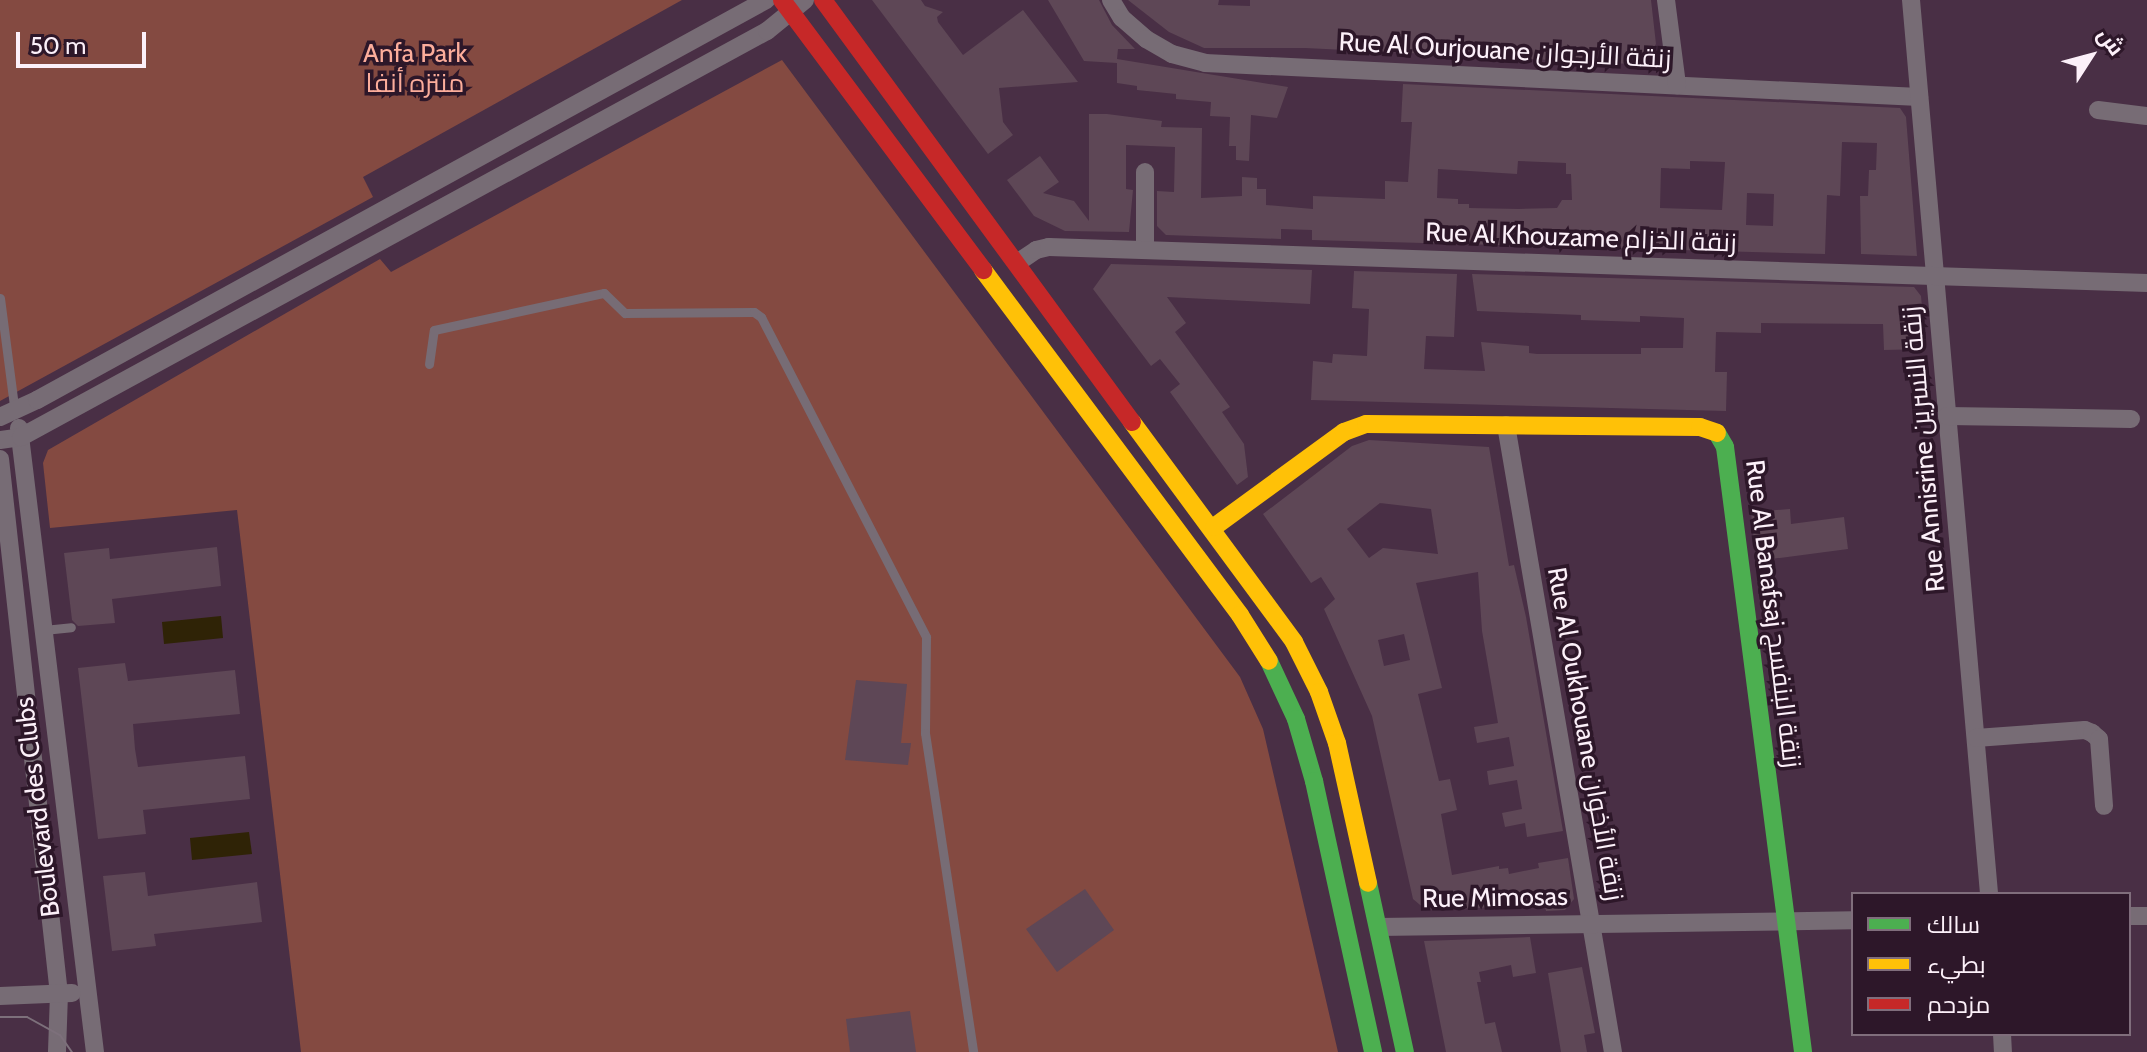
<!DOCTYPE html>
<meta charset="utf-8">
<style>
body{margin:0}
#map{position:relative;width:2147px;height:1052px;overflow:hidden;background:#492f45;font-family:Cabin,Cairo,sans-serif}
div>[style]{position:absolute}
[style*='--x']{left:calc(var(--x)*1px);top:calc(var(--y)*1px);width:calc(var(--w)*1px);rotate:calc(var(--a)*1deg)}
.green>*{inset:0;background:#844a41}
.water>*{inset:0;background:#2f2306}
.building>*{inset:0;background:#5e4756}
.lane>*{height:9px;margin:-4.5px;padding:0 4.5px;transform-origin:4.5px;border-radius:4.5px;background:#776c75}
.street>*{height:18px;margin:-9px;padding:0 9px;transform-origin:9px;border-radius:9px;background:#776c75}
.fast>*{height:18px;margin:-9px;padding:0 9px;transform-origin:9px;border-radius:9px;background:#4caf50}
.slow>*{height:18px;margin:-9px;padding:0 9px;transform-origin:9px;border-radius:9px;background:#ffc107}
.jam>*{height:18px;margin:-9px;padding:0 9px;transform-origin:9px;border-radius:9px;background:#c62828}
.tram>*{height:2px;margin:-1px;padding:0 1px;transform-origin:1px;border-radius:1px;background:#7d707b}
span{translate:-50% -50%;white-space:nowrap;text-align:center;line-height:1.15;-webkit-text-stroke:7px #2d1729;paint-order:stroke}
.street-label{font-size:26px;color:#fcf0f9}
.park-label{font-size:26px;color:#fcad9b}
.legend{position:absolute;left:1851px;top:892px;width:280px;height:144px;box-sizing:border-box;background:#2d1729;border:2px solid #806e7c;margin:0;padding:10px 14px;list-style:none;font-size:24px;color:#fcf0f9}
.legend li{display:flex;align-items:center;gap:16px;height:40px}
.legend b{width:40px;border:2px solid #806e7c}
.north{position:absolute;left:2051px;top:16px;width:80px;height:80px;-webkit-text-stroke:6px #2d1729;paint-order:stroke;rotate:54deg;font-size:22px;font-weight:700;line-height:32px;text-align:center;color:#fcf0f9}
.north::after{content:'';display:block;margin:auto;width:28px;height:36px;background:#fcf0f9;clip-path:polygon(50% 0,100% 100%,50% 72%,0 100%)}
.scale{position:absolute;left:16px;top:32px;width:130px;height:36px;box-sizing:border-box;border:4px solid #fcf0f9;border-top:0;padding-left:10px;font-size:24px;line-height:28px;white-space:nowrap;color:#fcf0f9;-webkit-text-stroke:6px #2d1729;paint-order:stroke}
</style>
<div id="map">
<div class="green">
<div style="clip-path:polygon(0 0,682px 0,363px 177px,373px 197px,0 401px)"></div>
<div style="clip-path:polygon(782px 60px,1240px 677px,1263px 729px,1338px 1052px,301px 1052px,237px 510px,50px 528px,43px 463px,48px 450px,380px 259px,391px 272px)"></div>
</div>
<div class="water">
<div style="clip-path:polygon(221px 616px,223px 638px,164px 644px,162px 622px)"></div>
<div style="clip-path:polygon(249px 832px,252px 854px,192px 860px,190px 838px)"></div>
</div>
<div class="building">
<div style="clip-path:polygon(872px 0,921px 0,925px 6px,943px 12px,937px 17px,938px 22px,963px 55px,1023px 10px,1078px 82px,999px 88px,1003px 122px,1013px 135px,988px 154px)"></div>
<div style="clip-path:polygon(1048px 0,1099px 0,1112px 25px,1135px 49px,1118px 49px,1117px 59px,1288px 87px,1277px 118px,1251px 115px,1249px 161px,1236px 160px,1236px 146px,1229px 146px,1230px 117px,1210px 116px,1211px 102px,1176px 99px,1176px 94px,1137px 90px,1137px 86px,1117px 83px,1117px 59px,1117px 63px,1084px 61px)"></div>
<div style="clip-path:polygon(1128px 0,1219px 0,1218px 5px,1250px 6px,1250px 0,1651px 0,1656px 44px,1645px 59px,1631px 64px,1305px 48px,1204px 48px,1169px 32px)"></div>
<div style="clip-path:polygon(evenodd,1403px 84px,1900px 108px,1906px 117px,1917px 256px,1861px 254px,1860px 196px,1868px 196px,1869px 170px,1876px 170px,1877px 143px,1842px 142px,1840px 196px,1827px 195px,1825px 254px,1312px 240px,1312px 230px,1281px 229px,1281px 239px,1166px 235px,1157px 226px,1157px 191px,1174px 192px,1175px 147px,1126px 145px,1126px 189px,1133px 190px,1129px 232px,1065px 231px,1034px 216px,1007px 180px,1040px 156px,1059px 182px,1043px 193px,1074px 201px,1089px 221px,1089px 114px,1107px 114px,1162px 121px,1161px 127px,1202px 128px,1201px 198px,1242px 196px,1242px 177px,1257px 178px,1257px 189px,1266px 189px,1266px 205px,1313px 209px,1313px 196px,1385px 199px,1385px 181px,1408px 182px,1412px 122px,1401px 122px,1403px 84px,1518px 161px,1566px 163px,1566px 174px,1571px 174px,1572px 200px,1562px 200px,1557px 208px,1519px 209px,1469px 208px,1469px 204px,1458px 204px,1458px 199px,1437px 198px,1438px 169px,1517px 174px,1518px 161px,1403px 84px,1690px 161px,1725px 162px,1722px 210px,1660px 208px,1661px 168px,1690px 169px,1690px 161px,1403px 84px,1747px 193px,1774px 194px,1773px 226px,1746px 225px,1747px 193px)"></div>
<div style="clip-path:polygon(1111px 264px,1312px 270px,1310px 304px,1167px 297px,1186px 323px,1175px 332px,1230px 407px,1222px 412px,1244px 444px,1248px 477px,1237px 485px,1170px 392px,1180px 384px,1160px 359px,1151px 366px,1093px 289px)"></div>
<div style="clip-path:polygon(1354px 271px,1457px 274px,1454px 337px,1426px 336px,1424px 369px,1485px 371px,1481px 342px,1529px 346px,1529px 353px,1537px 354px,1641px 354px,1641px 348px,1683px 348px,1684px 318px,1640px 316px,1640px 322px,1581px 320px,1581px 315px,1477px 311px,1472px 274px,1914px 287px,1921px 296px,1926px 349px,1884px 350px,1883px 324px,1875px 324px,1761px 323px,1761px 333px,1716px 332px,1715px 372px,1727px 372px,1726px 411px,1311px 400px,1313px 361px,1332px 363px,1333px 354px,1367px 356px,1369px 309px,1352px 308px)"></div>
<div style="clip-path:polygon(evenodd,1369px 440px,1489px 447px,1509px 566px,1514px 565px,1526px 617px,1563px 831px,1527px 837px,1525px 823px,1505px 827px,1502px 813px,1522px 809px,1517px 780px,1489px 785px,1487px 771px,1514px 766px,1509px 737px,1477px 743px,1474px 727px,1498px 723px,1482px 631px,1478px 572px,1416px 583px,1442px 688px,1418px 694px,1439px 781px,1450px 779px,1457px 810px,1441px 814px,1452px 875px,1499px 866px,1499px 869px,1508px 868px,1509px 874px,1539px 868px,1538px 863px,1568px 858px,1574px 899px,1565px 910px,1546px 911px,1545px 907px,1522px 906px,1426px 910px,1413px 899px,1372px 716px,1324px 609px,1335px 599px,1321px 577px,1311px 583px,1263px 514px,1352px 446px,1369px 440px,1380px 503px,1431px 509px,1438px 554px,1383px 548px,1369px 558px,1347px 529px,1380px 503px,1369px 440px,1404px 634px,1410px 660px,1384px 666px,1378px 640px,1404px 634px)"></div>
<div style="clip-path:polygon(1790px 509px,1791px 524px,1844px 517px,1848px 549px,1756px 561px,1751px 512px)"></div>
<div style="clip-path:polygon(217px 547px,221px 586px,112px 599px,115px 623px,78px 626px,72px 620px,64px 553px,109px 548px,110px 559px)"></div>
<div style="clip-path:polygon(125px 663px,128px 681px,235px 670px,240px 714px,133px 724px,135px 749px,138px 767px,245px 756px,250px 799px,143px 810px,146px 834px,98px 839px,78px 668px)"></div>
<div style="clip-path:polygon(856px 680px,907px 684px,901px 743px,911px 743px,908px 765px,845px 760px)"></div>
<div style="clip-path:polygon(145px 872px,148px 896px,257px 882px,262px 922px,154px 934px,156px 946px,112px 951px,103px 876px)"></div>
<div style="clip-path:polygon(1085px 889px,1114px 930px,1057px 972px,1026px 929px)"></div>
<div style="clip-path:polygon(1530px 937px,1536px 973px,1513px 977px,1511px 965px,1479px 972px,1481px 982px,1477px 982px,1485px 1024px,1495px 1022px,1502px 1052px,1446px 1052px,1424px 941px)"></div>
<div style="clip-path:polygon(1582px 967px,1595px 1033px,1584px 1035px,1587px 1052px,1561px 1052px,1548px 973px)"></div>
<div style="clip-path:polygon(910px 1011px,916px 1052px,850px 1052px,846px 1019px)"></div>
</div>
<div class="lane">
<div style="--x:0;--y:298;--w:116;--a:82.6"></div>
<div style="--x:429;--y:364;--w:34;--a:-82"></div>
<div style="--x:434;--y:330;--w:174;--a:-12.3"></div>
<div style="--x:604;--y:293;--w:29;--a:44"></div>
<div style="--x:625;--y:313;--w:129;--a:-0.4"></div>
<div style="--x:754;--y:312;--w:9;--a:36"></div>
<div style="--x:761;--y:317;--w:360;--a:62.7"></div>
<div style="--x:926;--y:637;--w:96;--a:90.6"></div>
<div style="--x:925;--y:733;--w:323;--a:81.4"></div>
<div style="--x:44;--y:630;--w:27;--a:-6"></div>
</div>
<div class="street">
<div style="--x:1111;--y:0;--w:21;--a:59"></div>
<div style="--x:1122;--y:18;--w:32;--a:41"></div>
<div style="--x:1146;--y:39;--w:30;--a:30"></div>
<div style="--x:1172;--y:54;--w:34;--a:15"></div>
<div style="--x:1205;--y:63;--w:715;--a:2.73"></div>
<div style="--x:1666;--y:0;--w:86;--a:82.6"></div>
<div style="--x:1911;--y:0;--w:897;--a:85.01"></div>
<div style="--x:2098;--y:110;--w:49;--a:7"></div>
<div style="--x:1145;--y:172;--w:78;--a:90"></div>
<div style="--x:1017;--y:263;--w:23;--a:-34"></div>
<div style="--x:1036;--y:250;--w:13;--a:-13"></div>
<div style="--x:1049;--y:247;--w:1099;--a:1.88"></div>
<div style="--x:1947;--y:416;--w:184;--a:0.9"></div>
<div style="--x:0;--y:417;--w:41;--a:-24.7"></div>
<div style="--x:37;--y:400;--w:832;--a:-28.75"></div>
<div style="--x:1506;--y:425;--w:636;--a:80.32"></div>
<div style="--x:19;--y:428;--w:629;--a:83.06"></div>
<div style="--x:0;--y:440;--w:21;--a:-8"></div>
<div style="--x:21;--y:437;--w:849;--a:-28.56"></div>
<div style="--x:767;--y:31;--w:49;--a:-39.2"></div>
<div style="--x:0;--y:459;--w:538;--a:83.71"></div>
<div style="--x:59;--y:994;--w:58;--a:92"></div>
<div style="--x:1976;--y:738;--w:109;--a:-4.2"></div>
<div style="--x:2085;--y:730;--w:8;--a:23"></div>
<div style="--x:2092;--y:733;--w:9;--a:41"></div>
<div style="--x:2099;--y:739;--w:67;--a:85.7"></div>
<div style="--x:2129;--y:916;--w:18;--a:0"></div>
<div style="--x:1378;--y:927;--w:475;--a:-0.8"></div>
<div style="--x:0;--y:996;--w:72;--a:-2.4"></div>
<div style="--x:2002;--y:1034;--w:18;--a:87"></div>
</div>
<div class="fast">
<div style="--x:1717;--y:433;--w:16;--a:60"></div>
<div style="--x:1725;--y:447;--w:610;--a:82.65"></div>
<div style="--x:1269;--y:661;--w:64;--a:65"></div>
<div style="--x:1296;--y:719;--w:65;--a:73.8"></div>
<div style="--x:1314;--y:781;--w:277;--a:77.7"></div>
<div style="--x:1368;--y:883;--w:173;--a:77.7"></div>
</div>
<div class="slow">
<div style="--x:983;--y:270;--w:430;--a:53.3"></div>
<div style="--x:1240;--y:615;--w:54;--a:57.8"></div>
<div style="--x:1132;--y:422;--w:273;--a:53.6"></div>
<div style="--x:1294;--y:642;--w:56;--a:63.4"></div>
<div style="--x:1319;--y:692;--w:54;--a:70.6"></div>
<div style="--x:1337;--y:743;--w:143;--a:77.5"></div>
<div style="--x:1214;--y:527;--w:161;--a:-36.2"></div>
<div style="--x:1344;--y:432;--w:23;--a:-20"></div>
<div style="--x:1366;--y:424;--w:334;--a:0.5"></div>
<div style="--x:1700;--y:427;--w:18;--a:19"></div>
</div>
<div class="jam">
<div style="--x:782;--y:0;--w:337;--a:53.3"></div>
<div style="--x:823;--y:0;--w:523;--a:53.79"></div>
</div>
<div class="tram">
<div style="--x:0;--y:1017;--w:27;--a:0"></div>
<div style="--x:27;--y:1017;--w:38;--a:29"></div>
<div style="--x:60;--y:1035;--w:21;--a:55"></div>
</div>
<div class="street-label">
<span style="left:1505px;top:51px;rotate:3deg">Rue Al Ourjouane زنقة الأرجوان</span>
<span style="left:1581px;top:238px;rotate:2deg">Rue Al Khouzame زنقة الخزام</span>
<span style="left:1924px;top:449px;rotate:-95deg">Rue Annisrine زنقة النسرين</span>
<span style="left:1773px;top:614px;rotate:83deg">Rue Al Banafsaj زنقة البنفسج</span>
<span style="left:1585px;top:734px;rotate:80deg">Rue Al Oukhouane زنقة الأخوان</span>
<span style="left:38px;top:807px;rotate:-97deg">Boulevard des Clubs</span>
<span style="left:1495px;top:898px;rotate:-1deg">Rue Mimosas</span>
</div>
<div class="park-label">
<span style="left:415px;top:69px">Anfa Park<br>منتزه أنفا</span>
</div>
<ul class="legend">
<li><b style="height:10px;background:#4caf50"></b>سالك</li>
<li><b style="height:10px;background:#ffc107"></b>بطيء</li>
<li><b style="height:10px;background:#c62828"></b>مزدحم</li>
</ul>
<div class="north">ش</div>
<div class="scale">50 m</div>
</div>
